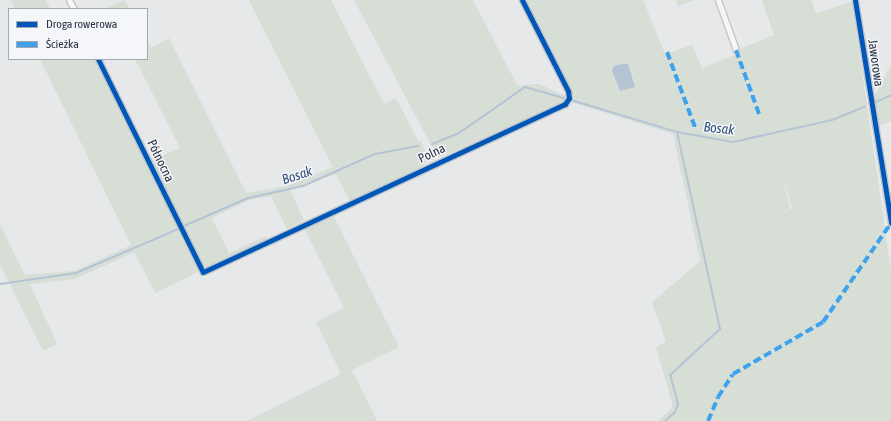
<!DOCTYPE html>
<meta charset="utf-8">
<style>
body{margin:0}
#map{position:relative;width:891px;height:421px;overflow:hidden;background:#e6e8ea;font-family:"Asap Condensed",sans-serif}
div>[style]{position:absolute}
[style*='--x']{left:calc(var(--x)*1px);top:calc(var(--y)*1px);width:calc(var(--w)*1px);rotate:calc(var(--a)*1deg)}
.green>*{inset:0;background:#d6ded6}
.water>*{inset:0;background:#b4c4d5}
.stream>*{height:2px;margin:-1px;padding:0 1px;transform-origin:1px;border-radius:1px;background:#b4c4d5}
.roads{filter:drop-shadow(1px 0 #c4c6c8) drop-shadow(-1px 0 #c4c6c8) drop-shadow(0 1px #c4c6c8) drop-shadow(0 -1px #c4c6c8)}
.street>*{height:5px;margin:-2.5px;padding:0 2.5px;transform-origin:2.5px;border-radius:2.5px;background:#f5f6f7}
.quiet>*{height:4px;margin-top:-2px;transform-origin:0;background:repeating-linear-gradient(90deg,#3ea3ec 0 8px,transparent 0 12px)}
.cycleway>*{height:5px;margin:-2.5px;padding:0 2.5px;transform-origin:2.5px;border-radius:2.5px;background:#0057b8}
span{translate:-50% -50%;white-space:nowrap;text-align:center;line-height:1.15;-webkit-text-stroke:3px #f4f6f9;paint-order:stroke}
.street-label{font-size:13px;color:#2b3445}
.water-label{font-size:14px;color:#34527a;font-style:italic}
.legend{position:absolute;left:8px;top:8px;width:140px;height:52px;box-sizing:border-box;background:#f4f6f9;border:1px solid #a4a8b1;margin:0;padding:5px 7px;list-style:none;font-size:12px;color:#2b3445}
.legend li{display:flex;align-items:center;gap:8px;height:20px}
.legend b{width:20px;border:1px solid #a4a8b1}
</style>
<div id="map">
<div class="green">
<div style="clip-path:polygon(11px 0,46px 0,50px 9px,15px 9px)"></div>
<div style="clip-path:polygon(124px 0,130px 9px,109px 9px,108px 7px)"></div>
<div style="clip-path:polygon(249px 0,331px 0,384px 104px,396px 98px,419px 142px,421px 141px,428px 158px,423px 166px,418px 170px,350px 201px,336px 174px,290px 190px,304px 220px,287px 229px,271px 196px,249px 200px,212px 218px,229px 253px,266px 236px,268px 239px,207px 268px,202px 264px,151px 161px,180px 148px,135px 59px,147px 59px,147px 40px,151px 48px,169px 38px,246px 193px,287px 186px,333px 167px)"></div>
<div style="clip-path:polygon(354px 0,473px 0,517px 85px,539px 84px,565px 96px,564px 101px,556px 107px,438px 158px)"></div>
<div style="clip-path:polygon(evenodd,525px 0,643px 0,665px 54px,692px 45px,702px 68px,735px 55px,733px 52px,774px 35px,762px 0,811px 0,816px 13px,852px 2px,891px 270px,891px 421px,658px 421px,672px 408px,672px 403px,656px 347px,666px 342px,652px 302px,700px 261px,673px 134px,571px 102px,571px 96px,525px 0,781px 170px,792px 208px,778px 216px,790px 208px,781px 170px)"></div>
<div style="clip-path:polygon(676px 0,695px 0,678px 6px)"></div>
<div style="clip-path:polygon(40px 59px,95px 59px,200px 271px,155px 293px,134px 252px,75px 279px,30px 284px,57px 344px,43px 351px,0 264px,0 224px,25px 275px,75px 271px,131px 245px)"></div>
<div style="clip-path:polygon(891px 65px,891px 121px,877px 126px,873px 99px)"></div>
<div style="clip-path:polygon(333px 215px,399px 347px,352px 370px,377px 421px,247px 421px,341px 374px,316px 322px,344px 308px,304px 228px)"></div>
</div>
<div class="water">
<div style="clip-path:polygon(622px 64px,628px 64px,635px 87px,620px 91px,612px 70px,614px 66px)"></div>
</div>
<div class="stream">
<div style="--x:571;--y:100;--w:111;--a:16.8"></div>
<div style="--x:677;--y:132;--w:57;--a:10.1"></div>
<div style="--x:733;--y:142;--w:101;--a:-12.5"></div>
<div style="--x:832;--y:120;--w:35;--a:-22"></div>
<div style="--x:876;--y:102;--w:17;--a:-25"></div>
<div style="--x:432;--y:144;--w:29;--a:-22"></div>
<div style="--x:459;--y:133;--w:80;--a:-34.9"></div>
<div style="--x:525;--y:87;--w:41;--a:15.8"></div>
<div style="--x:184;--y:226;--w:70;--a:-23.6"></div>
<div style="--x:248;--y:198;--w:56;--a:-12.3"></div>
<div style="--x:303;--y:186;--w:79;--a:-24"></div>
<div style="--x:375;--y:154;--w:44;--a:-10.5"></div>
<div style="--x:0;--y:284;--w:77;--a:-8.2"></div>
<div style="--x:76;--y:273;--w:111;--a:-23.3"></div>
<div style="--x:665;--y:421;--w:13;--a:-42"></div>
<div style="--x:675;--y:412;--w:9;--a:-69"></div>
<div style="--x:678;--y:404;--w:30;--a:-105"></div>
<div style="--x:670;--y:375;--w:68;--a:-42.6"></div>
<div style="--x:720;--y:329;--w:202;--a:-102.3"></div>
</div>
<div class="roads">
<div class="street">
<div style="--x:69;--y:0;--w:10;--a:61"></div>
<div style="--x:718;--y:0;--w:53;--a:70.2"></div>
<div style="--x:855;--y:0;--w:226;--a:80.8"></div>
<div style="--x:98;--y:59;--w:237;--a:63.8"></div>
<div style="--x:203;--y:272;--w:399;--a:-24.9"></div>
<div style="--x:565;--y:104;--w:7;--a:-56"></div>
<div style="--x:569;--y:98;--w:7;--a:-98"></div>
<div style="--x:568;--y:91;--w:102;--a:-116.8"></div>
</div>
</div>
<div class="quiet">
<div style="--x:736;--y:50;--w:68;--a:70.2"></div>
<div style="--x:667;--y:52;--w:83;--a:69.6"></div>
<div style="--x:708;--y:421;--w:26;--a:-67"></div>
<div style="--x:718;--y:397;--w:27;--a:-57"></div>
<div style="--x:733;--y:374;--w:104;--a:-30"></div>
<div style="--x:823;--y:322;--w:120;--a:-55.5"></div>
</div>
<div class="cycleway">
<div style="--x:855;--y:0;--w:226;--a:80.8"></div>
<div style="--x:98;--y:59;--w:237;--a:63.8"></div>
<div style="--x:203;--y:272;--w:399;--a:-24.9"></div>
<div style="--x:565;--y:104;--w:7;--a:-56"></div>
<div style="--x:569;--y:98;--w:7;--a:-98"></div>
<div style="--x:568;--y:91;--w:102;--a:-116.8"></div>
</div>
<div class="street-label">
<span style="left:875px;top:63px;rotate:82deg">Jaworowa</span>
<span style="left:432px;top:154px;rotate:-25deg">Polna</span>
<span style="left:160px;top:161px;rotate:64deg">Północna</span>
</div>
<div class="water-label">
<span style="left:719px;top:128px;rotate:6deg">Bosak</span>
<span style="left:297px;top:175px;rotate:-18deg">Bosak</span>
</div>
<ul class="legend">
<li><b style="height:5px;background:#0057b8"></b>Droga rowerowa</li>
<li><b style="height:5px;background:#3ea3ec"></b>Ścieżka</li>
</ul>
</div>
